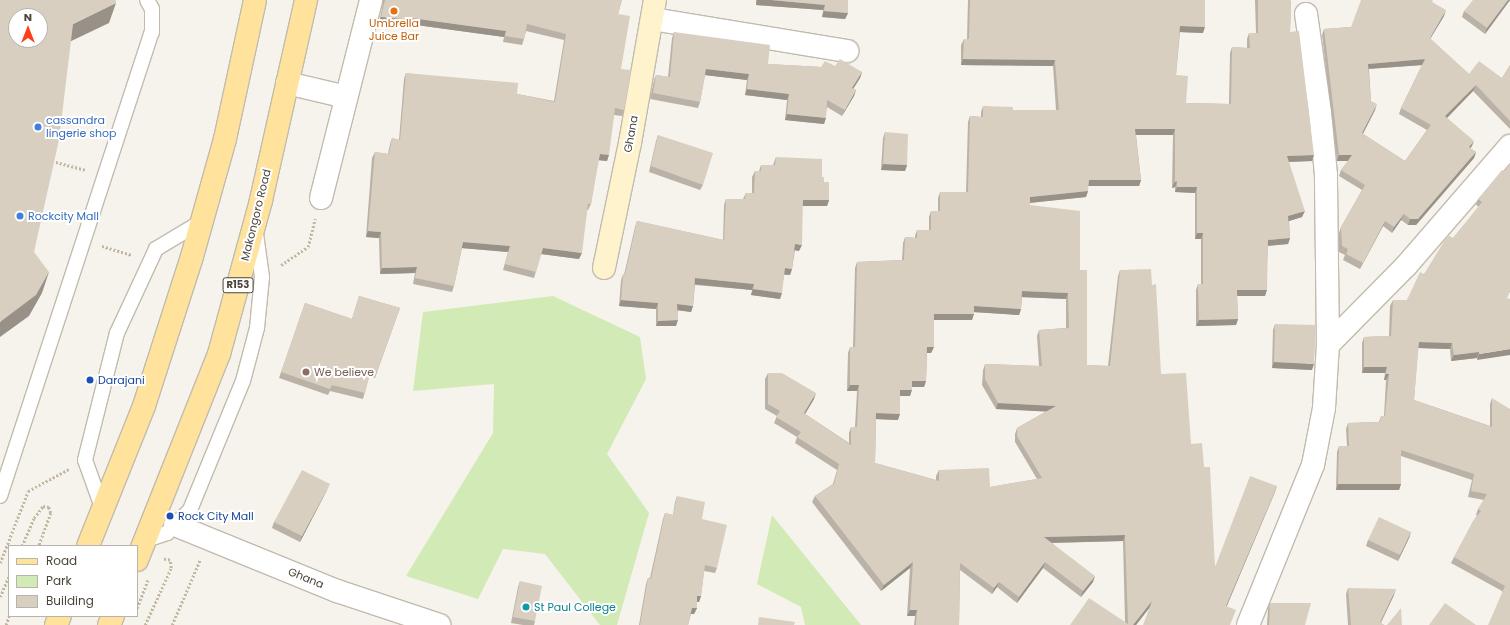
<!DOCTYPE html>
<style>
body{margin:0}
#map{position:relative;width:1510px;height:625px;overflow:hidden;background:#f6f3ec;font-family:Poppins,sans-serif}
div>[style]{position:absolute}
[style*='--x']{left:calc(var(--x)*1px);top:calc(var(--y)*1px);width:calc(var(--w)*1px);rotate:calc(var(--a)*1deg)}
.green>*{inset:0;background:#d2eab5}
.path>*{height:2.5px;margin-top:-1.25px;transform-origin:0;background:repeating-linear-gradient(90deg,#c4b79f 0 2px,transparent 0 4px)}
.roads{filter:drop-shadow(1px 0 #c2bbae) drop-shadow(-1px 0 #c2bbae) drop-shadow(0 1px #c2bbae) drop-shadow(0 -1px #c2bbae)}
.lane>*{height:14px;margin:-7px;padding:0 7px;transform-origin:7px;border-radius:7px;background:#fff}
.street>*{height:22px;margin:-11px;padding:0 11px;transform-origin:11px;border-radius:11px;background:#fff}
.secondary>*{height:22px;margin:-11px;padding:0 11px;transform-origin:11px;border-radius:11px;background:#fff3cd}
.primary>*{height:22px;margin:-11px;padding:0 11px;transform-origin:11px;border-radius:11px;background:#ffe39c}
.wall>*{inset:0;background:#bab2a6}
.shaded-wall>*{inset:0;background:#979187}
.building>*{inset:0;background:#d8cfc1}
.dots>*{width:11px;height:11px;translate:-50% -50%;box-sizing:border-box;border:2px solid #fff;border-radius:50%}
span{translate:-50% -50%;white-space:nowrap;text-align:center;line-height:1.15;-webkit-text-stroke:4px #fff;paint-order:stroke}
.shield-label span{padding:1px 3px;background:#fff;border:1px solid;border-radius:3px;-webkit-text-stroke-width:0}
.shield-label{font-size:10px;color:#4b4439;font-weight:700}
.food-label{font-size:11px;color:#c56008}
.shop-label{font-size:11px;color:#366cbe}
.left{translate:0 -50%;text-align:left}
.street-label{font-size:11px;color:#4b4439}
.education-label{font-size:11px;color:#785e54}
.transit-label{font-size:11px;color:#164399}
.culture-label{font-size:11px;color:#0d838f}
.legend{position:absolute;left:8px;top:545px;width:130px;height:72px;box-sizing:border-box;background:#fff;border:1px solid #b7b4b0;margin:0;padding:5px 7px;list-style:none;font-size:12px;color:#4b4439}
.legend li{display:flex;align-items:center;gap:8px;height:20px}
.legend b{width:20px;border:1px solid #b7b4b0}
.north{position:absolute;left:8px;top:8px;width:40px;height:40px;box-sizing:border-box;background:#fff;border:1px solid #b7b4b0;border-radius:50%;rotate:0deg;font-size:11px;font-weight:700;line-height:16px;text-align:center;color:#4b4439}
.north::after{content:'';display:block;margin:auto;width:14px;height:18px;background:#fc3f1d;clip-path:polygon(50% 0,100% 100%,50% 72%,0 100%)}
</style>
<div id="map">
<div class="green">
<div style="clip-path:polygon(553px 296px,640px 337px,646px 379px,607px 454px,649px 513px,617px 625px,600px 625px,545px 554px,503px 549px,478px 599px,406px 576px,493px 433px,494px 384px,413px 391px,423px 312px)"></div>
<div style="clip-path:polygon(772px 515px,861px 625px,862px 625px,805px 625px,801px 607px,757px 584px)"></div>
</div>
<div class="path">
<div style="--x:52;--y:161;--w:35;--a:15"></div>
<div style="--x:102;--y:246;--w:31;--a:17"></div>
<div style="--x:281;--y:265;--w:32;--a:-34"></div>
<div style="--x:308;--y:247;--w:29;--a:-76"></div>
<div style="--x:22;--y:546;--w:30;--a:-67"></div>
<div style="--x:34;--y:518;--w:15;--a:-53"></div>
<div style="--x:43;--y:506;--w:6;--a:9"></div>
<div style="--x:49;--y:507;--w:6;--a:72"></div>
<div style="--x:51;--y:513;--w:35;--a:110"></div>
<div style="--x:0;--y:563;--w:77;--a:-68.7"></div>
<div style="--x:28;--y:491;--w:47;--a:-28.2"></div>
<div style="--x:0;--y:597;--w:23;--a:-67"></div>
<div style="--x:137;--y:608;--w:30;--a:-69"></div>
<div style="--x:6;--y:625;--w:9;--a:-72"></div>
<div style="--x:145;--y:625;--w:63;--a:-65.5"></div>
<div style="--x:171;--y:568;--w:8;--a:-97"></div>
<div style="--x:170;--y:560;--w:7;--a:-172"></div>
<div style="--x:172;--y:625;--w:71;--a:-66.7"></div>
</div>
<div class="roads">
<div class="lane">
<div style="--x:0;--y:496;--w:488;--a:-71.9"></div>
<div style="--x:152;--y:32;--w:23;--a:-90"></div>
<div style="--x:152;--y:9;--w:10;--a:-119"></div>
<div style="--x:103;--y:510;--w:53;--a:-109.8"></div>
<div style="--x:85;--y:460;--w:131;--a:-75.9"></div>
<div style="--x:117;--y:333;--w:93;--a:-65.1"></div>
<div style="--x:156;--y:249;--w:52;--a:-31"></div>
<div style="--x:146;--y:540;--w:22;--a:-18"></div>
<div style="--x:167;--y:533;--w:33;--a:-45"></div>
<div style="--x:190;--y:510;--w:139;--a:-67.7"></div>
<div style="--x:243;--y:381;--w:55;--a:-75.2"></div>
<div style="--x:257;--y:328;--w:51;--a:-84.4"></div>
<div style="--x:262;--y:277;--w:43;--a:-97.9"></div>
</div>
<div class="street">
<div style="--x:652;--y:19;--w:198;--a:9.3"></div>
<div style="--x:287;--y:83;--w:61;--a:13.3"></div>
<div style="--x:321;--y:198;--w:204;--a:-75.8"></div>
<div style="--x:1328;--y:345;--w:111;--a:-45.4"></div>
<div style="--x:1406;--y:266;--w:159;--a:-49.1"></div>
<div style="--x:175;--y:525;--w:175;--a:22.2"></div>
<div style="--x:337;--y:591;--w:108;--a:18.4"></div>
<div style="--x:1248;--y:625;--w:173;--a:-67.9"></div>
<div style="--x:1313;--y:465;--w:58;--a:-79.1"></div>
<div style="--x:1324;--y:408;--w:63;--a:-86.4"></div>
<div style="--x:1328;--y:345;--w:170;--a:-90.7"></div>
<div style="--x:1326;--y:175;--w:63;--a:-95.4"></div>
<div style="--x:1320;--y:112;--w:99;--a:-98.1"></div>
</div>
<div class="secondary">
<div style="--x:604;--y:268;--w:128;--a:-78.3"></div>
<div style="--x:630;--y:143;--w:145;--a:-80.1"></div>
</div>
<div class="primary">
<div style="--x:88;--y:546;--w:151;--a:-68.2"></div>
<div style="--x:144;--y:406;--w:153;--a:-72.2"></div>
<div style="--x:191;--y:260;--w:126;--a:-74.3"></div>
<div style="--x:225;--y:139;--w:142;--a:-77.8"></div>
<div style="--x:137;--y:560;--w:222;--a:-68.3"></div>
<div style="--x:219;--y:354;--w:160;--a:-74.7"></div>
<div style="--x:261;--y:200;--w:205;--a:-77.3"></div>
<div style="--x:56;--y:625;--w:10;--a:-66"></div>
<div style="--x:109;--y:625;--w:10;--a:-66"></div>
</div>
</div>
<div class="wall">
<div style="clip-path:polygon(383px 0,622px 0,618px 14px,621px 69px,624px 110px,622px 116px,614px 115px,607px 161px,598px 160px,591px 204px,588px 210px,587px 210px,579px 259px,541px 254px,534px 278px,503px 270px,508px 252px,462px 248px,454px 286px,452px 292px,413px 284px,415px 273px,380px 274px,379px 238px,366px 237px,372px 158px,375px 152px,388px 154px,390px 144px,392px 138px,399px 140px,404px 79px,406px 73px,554px 101px,564px 40px,526px 31px,524px 39px,522px 45px,503px 42px,504px 37px,409px 24px,409px 26px,379px 23px,383px 3px)"></div>
<div style="clip-path:polygon(756px 0,848px 0,848px 13px,845px 19px,822px 17px,823px 10px,756px 5px)"></div>
<div style="clip-path:polygon(evenodd,968px 0,1205px 0,1203px 33px,1180px 32px,1176px 75px,1186px 103px,1229px 104px,1230px 53px,1232px 47px,1247px 48px,1247px 39px,1249px 33px,1256px 33px,1255px 0,1291px 0,1290px 32px,1312px 161px,1289px 162px,1302px 217px,1289px 221px,1290px 238px,1288px 244px,1268px 246px,1265px 296px,1237px 296px,1238px 319px,1236px 325px,1196px 326px,1196px 290px,1198px 284px,1201px 284px,1201px 239px,1195px 239px,1195px 193px,1175px 192px,1175px 187px,1172px 188px,1173px 135px,1136px 135px,1141px 180px,1139px 186px,1088px 186px,1088px 191px,1086px 197px,1030px 203px,1030px 205px,1080px 270px,1087px 365px,1108px 366px,1118px 276px,1120px 270px,1161px 374px,1191px 444px,1215px 567px,1277px 486px,1227px 606px,1150px 607px,1136px 625px,1070px 625px,1125px 622px,1123px 541px,1052px 543px,1093px 582px,1081px 597px,1043px 568px,1017px 603px,997px 587px,992px 594px,960px 570px,959px 625px,914px 625px,915px 616px,907px 616px,910px 568px,881px 591px,812px 502px,815px 496px,833px 484px,837px 470px,795px 443px,797px 437px,774px 423px,777px 416px,765px 409px,765px 379px,768px 373px,814px 399px,805px 414px,849px 443px,849px 433px,851px 427px,855px 427px,857px 391px,847px 391px,848px 353px,850px 347px,853px 347px,855px 268px,857px 262px,902px 260px,903px 243px,905px 237px,915px 238px,915px 236px,917px 230px,929px 230px,929px 217px,931px 211px,938px 211px,938px 198px,940px 192px,966px 192px,968px 122px,970px 116px,981px 117px,981px 112px,983px 106px,1013px 110px,1056px 110px,1053px 66px,961px 65px,961px 45px,964px 39px,967px 39px,968px 0,1022px 297px,1066px 299px,1066px 328px,1039px 330px,1037px 336px,1039px 366px,985px 364px,983px 370px,982px 385px,996px 409px,1047px 411px,1017px 428px,1015px 434px,1015px 442px,1037px 479px,990px 487px,939px 470px,936px 476px,936px 480px,875px 463px,876px 419px,898px 420px,900px 396px,910px 396px,912px 387px,924px 387px,926px 381px,927px 353px,931px 353px,934px 347px,934px 320px,972px 320px,974px 312px,1019px 315px,1021px 309px,1022px 297px)"></div>
<div style="clip-path:polygon(1510px 0,1485px 34px,1462px 17px,1464px 11px)"></div>
<div style="clip-path:polygon(evenodd,1432px 2px,1444px 16px,1430px 39px,1469px 74px,1502px 78px,1510px 65px,1510px 129px,1473px 91px,1447px 118px,1472px 146px,1470px 148px,1476px 152px,1474px 158px,1416px 225px,1408px 225px,1401px 220px,1392px 233px,1383px 226px,1360px 269px,1343px 260px,1345px 255px,1339px 252px,1339px 233px,1341px 227px,1362px 190px,1339px 176px,1341px 170px,1348px 161px,1337px 161px,1322px 35px,1324px 29px,1351px 27px,1432px 2px,1422px 65px,1401px 108px,1399px 114px,1427px 130px,1405px 161px,1363px 134px,1375px 110px,1371px 101px,1369px 69px,1422px 65px)"></div>
<div style="clip-path:polygon(674px 32px,768px 64px,821px 67px,835px 66px,862px 72px,860px 78px,853px 89px,856px 90px,854px 96px,842px 116px,827px 107px,824px 124px,785px 120px,787px 100px,745px 95px,747px 80px,705px 75px,700px 102px,698px 108px,650px 99px,654px 80px,656px 75px,668px 77px,672px 38px)"></div>
<div style="clip-path:polygon(885px 132px,907px 165px,905px 171px,881px 170px,883px 138px)"></div>
<div style="clip-path:polygon(658px 135px,703px 185px,700px 190px,649px 172px,656px 141px)"></div>
<div style="clip-path:polygon(776px 157px,822px 177px,824px 182px,829px 200px,827px 206px,802px 206px,799px 251px,795px 250px,792px 269px,790px 275px,784px 275px,780px 299px,751px 295px,752px 290px,695px 285px,693px 306px,691px 312px,678px 310px,676px 326px,656px 326px,656px 309px,619px 306px,621px 280px,623px 274px,624px 275px,635px 227px,637px 221px,723px 240px,724px 205px,726px 199px,743px 199px,746px 193px,752px 193px,752px 177px,755px 171px,759px 171px,761px 165px,773px 165px)"></div>
<div style="clip-path:polygon(1504px 172px,1510px 291px,1477px 360px,1477px 358px,1451px 361px,1450px 349px,1418px 348px,1414px 400px,1490px 426px,1490px 404px,1492px 398px,1510px 625px,1502px 591px,1451px 563px,1454px 557px,1477px 515px,1476px 515px,1478px 509px,1484px 500px,1468px 497px,1472px 480px,1401px 456px,1401px 484px,1399px 490px,1336px 490px,1337px 452px,1339px 446px,1347px 446px,1346px 429px,1348px 423px,1379px 422px,1381px 416px,1384px 416px,1386px 380px,1384px 380px,1385px 373px,1362px 373px,1362px 343px,1364px 337px,1389px 336px,1390px 306px,1393px 300px,1407px 300px,1424px 274px,1453px 238px,1479px 207px,1476px 205px,1478px 199px)"></div>
<div style="clip-path:polygon(359px 296px,400px 308px,375px 378px,369px 376px,363px 399px,330px 391px,328px 395px,279px 378px,305px 303px,352px 319px)"></div>
<div style="clip-path:polygon(1275px 324px,1312px 370px,1272px 368px,1273px 330px)"></div>
<div style="clip-path:polygon(327px 490px,300px 542px,272px 528px,274px 522px)"></div>
<div style="clip-path:polygon(677px 496px,702px 519px,717px 568px,715px 573px,704px 571px,701px 596px,699px 602px,697px 602px,697px 608px,694px 614px,691px 614px,688px 625px,639px 625px,646px 584px,648px 578px,650px 578px,663px 519px,665px 513px,673px 515px,675px 502px)"></div>
<div style="clip-path:polygon(1411px 532px,1409px 538px,1398px 561px,1366px 546px,1368px 540px)"></div>
<div style="clip-path:polygon(520px 581px,535px 621px,534px 625px,523px 625px,511px 623px,518px 587px)"></div>
<div style="clip-path:polygon(1348px 588px,1394px 595px,1381px 623px,1384px 625px,1348px 625px,1346px 594px)"></div>
<div style="clip-path:polygon(1270px 603px,1305px 625px,1267px 625px,1268px 609px)"></div>
</div>
<div class="shaded-wall">
<div style="clip-path:polygon(757px 0,771px 0,825px 5px,823px 10px,756px 5px)"></div>
<div style="clip-path:polygon(1508px 0,1510px 0,1485px 34px,1487px 28px)"></div>
<div style="clip-path:polygon(116px 3px,109px 23px,65px 44px,73px 24px)"></div>
<div style="clip-path:polygon(1446px 10px,1444px 16px,1427px 44px,1430px 38px)"></div>
<div style="clip-path:polygon(824px 11px,848px 13px,845px 19px,822px 17px)"></div>
<div style="clip-path:polygon(381px 17px,411px 18px,506px 31px,504px 37px,409px 24px,409px 26px,379px 23px)"></div>
<div style="clip-path:polygon(1180px 26px,1205px 27px,1203px 33px,1178px 32px)"></div>
<div style="clip-path:polygon(963px 59px,1055px 60px,1053px 66px,961px 65px)"></div>
<div style="clip-path:polygon(1425px 59px,1423px 65px,1366px 69px,1368px 64px)"></div>
<div style="clip-path:polygon(706px 69px,749px 74px,747px 80px,704px 75px)"></div>
<div style="clip-path:polygon(862px 72px,860px 78px,850px 94px,852px 88px)"></div>
<div style="clip-path:polygon(1476px 85px,1473px 91px,1443px 122px,1445px 116px)"></div>
<div style="clip-path:polygon(747px 89px,789px 94px,787px 100px,745px 95px)"></div>
<div style="clip-path:polygon(856px 90px,854px 96px,842px 116px,845px 110px)"></div>
<div style="clip-path:polygon(1377px 104px,1375px 110px,1360px 139px,1362px 133px)"></div>
<div style="clip-path:polygon(787px 114px,826px 118px,824px 124px,785px 120px)"></div>
<div style="clip-path:polygon(1135px 129px,1175px 129px,1173px 135px,1133px 135px)"></div>
<div style="clip-path:polygon(1474px 141px,1472px 146px,1466px 153px,1469px 147px)"></div>
<div style="clip-path:polygon(1476px 152px,1474px 158px,1416px 225px,1408px 225px,1410px 219px)"></div>
<div style="clip-path:polygon(600px 154px,609px 155px,607px 161px,597px 160px)"></div>
<div style="clip-path:polygon(1314px 155px,1312px 161px,1285px 162px,1287px 156px)"></div>
<div style="clip-path:polygon(1339px 155px,1352px 155px,1349px 161px,1337px 161px)"></div>
<div style="clip-path:polygon(883px 164px,907px 165px,905px 171px,881px 170px)"></div>
<div style="clip-path:polygon(1089px 180px,1141px 180px,1139px 186px,1086px 186px)"></div>
<div style="clip-path:polygon(1177px 181px,1175px 187px,1172px 188px,1175px 182px)"></div>
<div style="clip-path:polygon(1177px 187px,1197px 187px,1195px 193px,1175px 192px)"></div>
<div style="clip-path:polygon(1088px 191px,1086px 197px,1028px 203px,1030px 197px)"></div>
<div style="clip-path:polygon(803px 200px,829px 200px,827px 206px,800px 206px)"></div>
<div style="clip-path:polygon(1305px 211px,1302px 217px,1286px 222px,1288px 216px)"></div>
<div style="clip-path:polygon(1404px 214px,1401px 220px,1392px 233px,1394px 227px)"></div>
<div style="clip-path:polygon(1385px 221px,1383px 226px,1360px 269px,1363px 263px)"></div>
<div style="clip-path:polygon(368px 231px,381px 232px,379px 238px,366px 237px)"></div>
<div style="clip-path:polygon(1197px 233px,1203px 233px,1201px 239px,1195px 239px)"></div>
<div style="clip-path:polygon(1290px 238px,1288px 244px,1265px 246px,1268px 240px)"></div>
<div style="clip-path:polygon(463px 242px,510px 246px,508px 252px,461px 248px)"></div>
<div style="clip-path:polygon(795px 244px,802px 245px,799px 251px,793px 250px)"></div>
<div style="clip-path:polygon(543px 248px,582px 253px,579px 259px,541px 254px)"></div>
<div style="clip-path:polygon(417px 267px,415px 273px,380px 274px,382px 268px)"></div>
<div style="clip-path:polygon(785px 268px,792px 269px,790px 275px,783px 274px)"></div>
<div style="clip-path:polygon(49px 272px,42px 293px,29px 316px,0 337px,0 322px)"></div>
<div style="clip-path:polygon(695px 278px,754px 284px,752px 290px,693px 284px)"></div>
<div style="clip-path:polygon(753px 289px,782px 293px,780px 299px,751px 295px)"></div>
<div style="clip-path:polygon(1237px 290px,1267px 290px,1265px 296px,1235px 296px)"></div>
<div style="clip-path:polygon(1022px 291px,1068px 293px,1066px 299px,1020px 297px)"></div>
<div style="clip-path:polygon(621px 300px,658px 303px,656px 309px,619px 306px)"></div>
<div style="clip-path:polygon(677px 304px,693px 306px,691px 312px,675px 310px)"></div>
<div style="clip-path:polygon(974px 306px,1021px 309px,1019px 315px,972px 312px)"></div>
<div style="clip-path:polygon(934px 314px,974px 314px,972px 320px,932px 320px)"></div>
<div style="clip-path:polygon(1238px 319px,1236px 325px,1196px 326px,1199px 320px)"></div>
<div style="clip-path:polygon(678px 320px,676px 326px,656px 326px,658px 321px)"></div>
<div style="clip-path:polygon(1419px 342px,1452px 343px,1450px 349px,1417px 348px)"></div>
<div style="clip-path:polygon(927px 347px,934px 347px,931px 353px,925px 353px)"></div>
<div style="clip-path:polygon(1510px 349px,1510px 355px,1477px 360px,1479px 354px)"></div>
<div style="clip-path:polygon(1479px 352px,1477px 358px,1451px 361px,1454px 355px)"></div>
<div style="clip-path:polygon(1274px 362px,1314px 364px,1312px 370px,1272px 368px)"></div>
<div style="clip-path:polygon(1364px 367px,1387px 367px,1385px 373px,1362px 373px)"></div>
<div style="clip-path:polygon(1386px 374px,1389px 374px,1386px 380px,1384px 380px)"></div>
<div style="clip-path:polygon(912px 381px,926px 381px,924px 387px,910px 387px)"></div>
<div style="clip-path:polygon(850px 385px,859px 385px,857px 391px,847px 391px)"></div>
<div style="clip-path:polygon(900px 390px,912px 390px,910px 396px,898px 396px)"></div>
<div style="clip-path:polygon(816px 393px,814px 399px,802px 419px,804px 413px)"></div>
<div style="clip-path:polygon(998px 403px,1056px 406px,1054px 412px,996px 409px)"></div>
<div style="clip-path:polygon(876px 413px,900px 414px,898px 420px,874px 419px)"></div>
<div style="clip-path:polygon(330px 484px,327px 490px,300px 542px,302px 536px)"></div>
<div style="clip-path:polygon(1338px 484px,1401px 484px,1399px 490px,1336px 490px)"></div>
<div style="clip-path:polygon(1277px 486px,1275px 492px,1224px 612px,1226px 606px)"></div>
<div style="clip-path:polygon(1411px 532px,1409px 538px,1398px 561px,1400px 555px)"></div>
<div style="clip-path:polygon(1125px 535px,1123px 541px,1042px 543px,1044px 537px)"></div>
<div style="clip-path:polygon(913px 562px,910px 568px,881px 591px,884px 585px)"></div>
<div style="clip-path:polygon(1045px 562px,1043px 568px,1017px 603px,1019px 597px)"></div>
<div style="clip-path:polygon(1095px 576px,1093px 582px,1081px 597px,1083px 591px)"></div>
<div style="clip-path:polygon(999px 582px,997px 587px,992px 594px,994px 588px)"></div>
<div style="clip-path:polygon(1396px 589px,1394px 595px,1379px 625px)"></div>
<div style="clip-path:polygon(697px 596px,701px 596px,699px 602px,695px 602px)"></div>
<div style="clip-path:polygon(1152px 601px,1150px 607px,1136px 625px,1133px 625px)"></div>
<div style="clip-path:polygon(692px 608px,697px 608px,694px 614px,689px 614px)"></div>
<div style="clip-path:polygon(910px 610px,917px 610px,915px 616px,907px 616px)"></div>
</div>
<div class="building">
<div style="clip-path:polygon(evenodd,0 0,116px 0,116px 3px,73px 24px,59px 140px,34px 252px,49px 272px,36px 295px,0 322px,0 0,16px 16px,40px 16px,40px 40px,16px 40px,16px 16px)"></div>
<div style="clip-path:polygon(385px 0,622px 0,618px 14px,630px 16px,621px 69px,631px 70px,624px 110px,615px 108px,609px 155px,600px 154px,591px 204px,588px 204px,582px 253px,543px 248px,536px 272px,505px 264px,510px 246px,463px 242px,454px 286px,415px 278px,417px 267px,382px 268px,381px 232px,368px 231px,375px 152px,389px 154px,392px 138px,400px 140px,406px 73px,518px 83px,517px 94px,555px 102px,566px 34px,527px 24px,524px 39px,505px 36px,506px 31px,411px 18px,411px 20px,381px 17px)"></div>
<div style="clip-path:polygon(771px 0,848px 0,848px 13px,824px 11px,825px 5px)"></div>
<div style="clip-path:polygon(evenodd,970px 0,1205px 0,1205px 27px,1180px 26px,1176px 75px,1188px 76px,1186px 103px,1231px 104px,1232px 47px,1250px 48px,1249px 33px,1258px 33px,1258px 0,1291px 0,1290px 32px,1299px 31px,1314px 155px,1287px 156px,1305px 211px,1288px 216px,1290px 238px,1268px 240px,1267px 290px,1237px 290px,1238px 319px,1199px 320px,1198px 284px,1203px 284px,1203px 233px,1197px 233px,1197px 187px,1177px 187px,1177px 181px,1175px 182px,1175px 129px,1135px 129px,1141px 180px,1089px 180px,1088px 191px,1030px 197px,1030px 205px,1080px 211px,1080px 270px,1087px 270px,1087px 365px,1110px 366px,1120px 270px,1151px 269px,1152px 285px,1156px 284px,1161px 374px,1186px 373px,1191px 444px,1202px 443px,1204px 467px,1210px 467px,1215px 567px,1250px 476px,1277px 486px,1226px 606px,1236px 610px,1230px 625px,1143px 625px,1152px 601px,1133px 625px,1070px 625px,1089px 598px,1128px 624px,1125px 535px,1044px 537px,1095px 576px,1083px 591px,1045px 562px,1019px 597px,999px 582px,994px 588px,960px 563px,959px 625px,916px 625px,917px 610px,910px 610px,913px 562px,884px 585px,815px 496px,834px 484px,839px 464px,797px 437px,801px 432px,776px 417px,780px 411px,768px 404px,768px 373px,782px 373px,816px 393px,804px 413px,851px 445px,851px 427px,857px 427px,859px 385px,850px 385px,850px 347px,855px 347px,857px 262px,904px 260px,905px 237px,917px 238px,917px 230px,931px 230px,931px 211px,940px 211px,940px 192px,968px 192px,970px 116px,983px 117px,983px 106px,1013px 107px,1013px 110px,1059px 110px,1055px 60px,963px 59px,964px 39px,969px 39px,970px 0,1022px 291px,1068px 293px,1069px 328px,1039px 330px,1042px 366px,985px 364px,985px 379px,998px 403px,1056px 406px,1017px 428px,1017px 436px,1042px 478px,990px 487px,989px 468px,939px 470px,939px 481px,875px 463px,876px 413px,900px 414px,900px 390px,912px 390px,912px 381px,926px 381px,927px 347px,934px 347px,934px 314px,974px 314px,974px 306px,1021px 309px,1022px 291px)"></div>
<div style="clip-path:polygon(evenodd,1361px 0,1433px 0,1432px 2px,1446px 10px,1430px 38px,1469px 74px,1479px 61px,1502px 78px,1510px 65px,1510px 121px,1476px 85px,1445px 116px,1474px 141px,1469px 147px,1476px 152px,1418px 219px,1410px 219px,1404px 214px,1394px 227px,1385px 221px,1363px 263px,1346px 254px,1348px 249px,1342px 246px,1341px 227px,1365px 185px,1341px 170px,1352px 155px,1339px 155px,1324px 29px,1351px 27px,1361px 0,1425px 59px,1401px 108px,1431px 125px,1405px 161px,1362px 133px,1377px 104px,1371px 101px,1368px 64px,1425px 59px)"></div>
<div style="clip-path:polygon(1473px 0,1508px 0,1487px 28px,1464px 11px)"></div>
<div style="clip-path:polygon(674px 32px,770px 45px,768px 64px,821px 67px,825px 61px,835px 66px,840px 59px,862px 72px,852px 88px,856px 90px,845px 110px,827px 100px,826px 118px,787px 114px,789px 94px,747px 89px,749px 74px,706px 69px,700px 102px,653px 93px,656px 75px,670px 77px)"></div>
<div style="clip-path:polygon(885px 132px,908px 134px,907px 165px,883px 164px)"></div>
<div style="clip-path:polygon(658px 135px,713px 153px,703px 185px,651px 166px)"></div>
<div style="clip-path:polygon(776px 157px,822px 159px,822px 177px,824px 177px,824px 182px,829px 182px,829px 200px,803px 200px,802px 245px,795px 244px,792px 269px,785px 268px,782px 293px,753px 289px,754px 284px,695px 278px,693px 306px,677px 304px,678px 320px,658px 321px,658px 303px,621px 300px,623px 274px,625px 275px,637px 221px,724px 240px,726px 199px,745px 199px,746px 193px,754px 193px,755px 171px,761px 171px,761px 165px,775px 165px)"></div>
<div style="clip-path:polygon(1510px 164px,1510px 290px,1507px 298px,1510px 299px,1510px 349px,1479px 354px,1479px 352px,1454px 355px,1452px 343px,1419px 342px,1414px 400px,1492px 427px,1492px 398px,1510px 409px,1510px 625px,1488px 625px,1505px 586px,1454px 557px,1473px 521px,1481px 511px,1478px 509px,1487px 494px,1471px 491px,1474px 474px,1401px 450px,1401px 484px,1338px 484px,1339px 446px,1349px 446px,1348px 423px,1380px 422px,1381px 416px,1385px 416px,1389px 374px,1386px 374px,1387px 367px,1364px 367px,1364px 337px,1391px 336px,1393px 300px,1407px 300px,1420px 272px,1424px 274px,1448px 235px,1453px 238px,1482px 202px,1478px 199px,1502px 170px,1504px 172px)"></div>
<div style="clip-path:polygon(359px 296px,400px 308px,377px 372px,371px 370px,365px 393px,332px 385px,330px 389px,281px 372px,305px 303px,352px 319px)"></div>
<div style="clip-path:polygon(1275px 324px,1316px 325px,1314px 364px,1274px 362px)"></div>
<div style="clip-path:polygon(302px 470px,330px 484px,302px 536px,274px 522px)"></div>
<div style="clip-path:polygon(677px 496px,705px 502px,702px 519px,727px 525px,717px 568px,705px 565px,701px 596px,697px 596px,697px 608px,692px 608px,688px 625px,640px 625px,648px 578px,651px 579px,665px 513px,673px 515px)"></div>
<div style="clip-path:polygon(1379px 517px,1411px 532px,1400px 555px,1368px 540px)"></div>
<div style="clip-path:polygon(520px 581px,542px 586px,535px 621px,513px 617px)"></div>
<div style="clip-path:polygon(1348px 588px,1396px 589px,1380px 622px,1384px 625px,1351px 625px)"></div>
<div style="clip-path:polygon(1270px 603px,1311px 603px,1305px 625px,1269px 625px)"></div>
<div style="clip-path:polygon(1445px 603px,1476px 625px,1429px 625px)"></div>
<div style="clip-path:polygon(1401px 608px,1402px 625px,1387px 625px)"></div>
<div style="clip-path:polygon(759px 617px,795px 622px,794px 625px,758px 625px)"></div>
</div>
<div class="dots">
<div style="left:394px;top:11px;background:#e8710a"></div>
<div style="left:38px;top:127px;background:#3f7fe0"></div>
<div style="left:20px;top:216px;background:#3f7fe0"></div>
<div style="left:306px;top:372px;background:#8d6e63"></div>
<div style="left:90px;top:380px;background:#1a4fb4"></div>
<div style="left:170px;top:516px;background:#1a4fb4"></div>
<div style="left:526px;top:607px;background:#0f9aa8"></div>
</div>
<div class="shield-label">
<span style="left:238px;top:285px">R153</span>
</div>
<div class="food-label">
<span style="left:394px;top:30px">Umbrella<br>Juice Bar</span>
</div>
<div class="shop-label">
<span class="left" style="left:46px;top:127px">cassandra<br>lingerie shop</span>
<span class="left" style="left:28px;top:216px">Rockcity Mall</span>
</div>
<div class="street-label">
<span style="left:631px;top:134px;rotate:-80deg">Ghana</span>
<span style="left:256px;top:215px;rotate:-76deg">Makongoro Road</span>
<span style="left:306px;top:578px;rotate:22deg">Ghana</span>
</div>
<div class="education-label">
<span class="left" style="left:314px;top:372px">We believe</span>
</div>
<div class="transit-label">
<span class="left" style="left:98px;top:380px">Darajani</span>
<span class="left" style="left:178px;top:516px">Rock City Mall</span>
</div>
<div class="culture-label">
<span class="left" style="left:534px;top:607px">St Paul College</span>
</div>
<ul class="legend">
<li><b style="height:5px;background:#ffe39c"></b>Road</li>
<li><b style="height:11px;background:#d2eab5"></b>Park</li>
<li><b style="height:11px;background:#d8cfc1"></b>Building</li>
</ul>
<div class="north">N</div>
</div>
